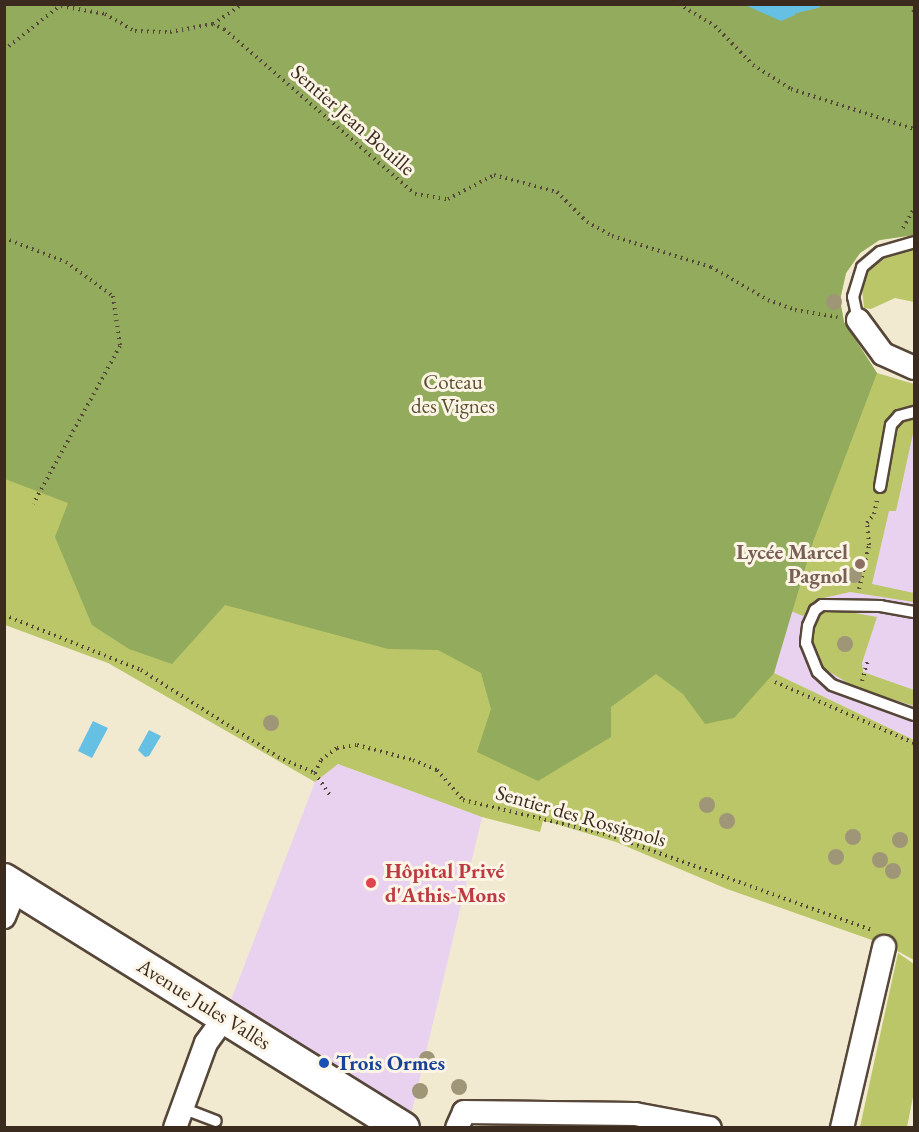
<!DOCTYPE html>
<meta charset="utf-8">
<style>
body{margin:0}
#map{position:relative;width:919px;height:1132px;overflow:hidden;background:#f2ead0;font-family:"EB Garamond",serif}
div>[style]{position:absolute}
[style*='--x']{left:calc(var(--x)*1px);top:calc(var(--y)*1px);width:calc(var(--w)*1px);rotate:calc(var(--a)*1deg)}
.built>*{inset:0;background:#e8d2ef}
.green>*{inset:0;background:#bac668}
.forest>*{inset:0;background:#93ab5c}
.water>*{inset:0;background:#66c0e4}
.stream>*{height:7px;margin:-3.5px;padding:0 3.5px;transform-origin:3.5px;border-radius:3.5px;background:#66c0e4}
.path>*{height:4px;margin-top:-2px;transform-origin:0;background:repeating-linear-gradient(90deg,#564739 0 1.5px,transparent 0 6px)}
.roads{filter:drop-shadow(2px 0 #564739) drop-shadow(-2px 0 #564739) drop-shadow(0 2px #564739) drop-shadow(0 -2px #564739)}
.service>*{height:10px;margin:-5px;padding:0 5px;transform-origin:5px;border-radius:5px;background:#fff}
.minor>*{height:22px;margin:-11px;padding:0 11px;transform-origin:11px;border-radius:11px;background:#fff}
.secondary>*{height:32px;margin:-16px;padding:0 16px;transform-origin:16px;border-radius:16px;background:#fff}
.trees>*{width:16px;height:16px;margin:-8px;border-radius:50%;background:#9f9678}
.dots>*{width:16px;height:16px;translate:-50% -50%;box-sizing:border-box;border:3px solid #fcf5e5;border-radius:50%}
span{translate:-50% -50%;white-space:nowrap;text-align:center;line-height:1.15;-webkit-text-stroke:6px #fcf5e5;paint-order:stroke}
.street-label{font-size:21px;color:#3b2a1e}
.park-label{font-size:21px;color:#5b5130}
.education-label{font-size:21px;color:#785e54;font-weight:700}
.right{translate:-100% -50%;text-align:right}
.health-label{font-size:21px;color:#be3a42;font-weight:700}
.left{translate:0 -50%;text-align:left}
.transit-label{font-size:21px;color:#164399;font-weight:700}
.frame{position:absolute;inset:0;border:6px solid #3b2a1e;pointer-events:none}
</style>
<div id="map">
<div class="built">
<div style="clip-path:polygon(877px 373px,914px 384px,914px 740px,774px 673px,798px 585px)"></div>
<div style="clip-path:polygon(338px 764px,482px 817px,411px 1115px,231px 1000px,315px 782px)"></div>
</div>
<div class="green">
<div style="clip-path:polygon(4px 5px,914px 5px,914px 235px,880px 240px,860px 253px,846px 273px,840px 300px,844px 322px,877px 373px,914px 384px,914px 429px,896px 511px,889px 511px,872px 584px,914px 593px,914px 602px,850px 592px,819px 599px,803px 616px,791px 611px,774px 673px,914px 740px,914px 960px,886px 945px,727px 889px,616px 842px,556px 824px,543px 821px,540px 832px,482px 817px,338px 764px,315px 782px,108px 663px,5px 625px)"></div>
<div style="clip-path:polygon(914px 249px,914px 302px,895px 298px,871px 309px,864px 308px,862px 288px,868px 271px,889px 255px)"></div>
<div style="clip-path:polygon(827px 608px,877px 617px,862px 663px,863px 672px,914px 690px,914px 706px,856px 688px,820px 666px,811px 645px,813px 626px)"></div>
<div style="clip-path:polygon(898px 953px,914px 964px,914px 1092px,907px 1127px,860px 1127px)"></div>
</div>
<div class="forest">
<div style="clip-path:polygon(4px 5px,914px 5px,914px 235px,879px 240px,860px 253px,846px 273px,840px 300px,844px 322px,877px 373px,813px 542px,774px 673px,734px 718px,705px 724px,683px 694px,656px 674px,611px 707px,611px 737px,538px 781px,477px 752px,491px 709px,481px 673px,438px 650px,388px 649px,225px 605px,172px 664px,129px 649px,92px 625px,55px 537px,68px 503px,5px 479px)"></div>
</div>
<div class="water">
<div style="clip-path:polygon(745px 5px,795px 5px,795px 15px,781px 21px)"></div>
<div style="clip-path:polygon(93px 721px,108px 728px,92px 758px,78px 751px)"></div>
<div style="clip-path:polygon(149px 730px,161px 736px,149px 756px,145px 757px,138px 750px)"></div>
</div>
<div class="stream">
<div style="--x:775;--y:4;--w:21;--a:14"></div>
<div style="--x:795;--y:9;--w:22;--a:-13"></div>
</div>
<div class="path">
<div style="--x:679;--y:4;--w:42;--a:31.4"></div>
<div style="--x:715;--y:26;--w:54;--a:45.7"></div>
<div style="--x:753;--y:65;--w:45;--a:32.3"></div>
<div style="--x:791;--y:89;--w:129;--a:18"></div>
<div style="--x:913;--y:4;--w:10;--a:84"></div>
<div style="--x:61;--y:6;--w:45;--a:10.3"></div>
<div style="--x:105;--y:14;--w:34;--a:30"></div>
<div style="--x:135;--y:31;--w:35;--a:2"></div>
<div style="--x:170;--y:32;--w:43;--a:-10.8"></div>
<div style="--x:212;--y:24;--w:13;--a:23"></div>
<div style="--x:224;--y:29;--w:252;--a:40.8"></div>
<div style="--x:415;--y:194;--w:33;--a:9"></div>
<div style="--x:448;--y:199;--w:52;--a:-27.6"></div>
<div style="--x:494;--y:175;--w:65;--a:15.1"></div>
<div style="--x:557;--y:192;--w:42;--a:45"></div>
<div style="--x:587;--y:222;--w:29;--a:29"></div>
<div style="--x:612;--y:236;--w:104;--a:17.4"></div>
<div style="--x:711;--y:267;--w:66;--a:30.1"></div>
<div style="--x:768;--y:300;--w:29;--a:20"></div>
<div style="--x:795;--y:310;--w:43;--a:9.5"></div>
<div style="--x:213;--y:24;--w:36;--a:-34"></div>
<div style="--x:4;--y:50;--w:74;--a:-38.4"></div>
<div style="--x:903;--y:228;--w:22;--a:-60"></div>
<div style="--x:4;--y:238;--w:66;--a:21.2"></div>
<div style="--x:66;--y:262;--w:58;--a:35.9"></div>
<div style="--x:113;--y:296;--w:50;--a:82"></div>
<div style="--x:120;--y:346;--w:180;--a:118.8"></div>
<div style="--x:859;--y:589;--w:45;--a:-77.2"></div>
<div style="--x:869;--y:545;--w:22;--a:-95"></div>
<div style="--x:867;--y:523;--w:11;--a:-52"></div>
<div style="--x:874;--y:514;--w:14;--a:-78"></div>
<div style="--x:4;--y:615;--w:148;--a:21.9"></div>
<div style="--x:141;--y:670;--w:162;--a:32.4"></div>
<div style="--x:278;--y:757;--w:40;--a:23.4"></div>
<div style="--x:315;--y:773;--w:14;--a:-65"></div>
<div style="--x:321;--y:760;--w:20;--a:-37"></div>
<div style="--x:337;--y:748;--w:20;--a:-9"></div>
<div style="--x:357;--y:745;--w:58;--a:15"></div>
<div style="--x:413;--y:760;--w:26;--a:23"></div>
<div style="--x:437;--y:770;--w:40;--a:49"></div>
<div style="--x:463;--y:800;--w:150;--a:13.5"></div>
<div style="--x:609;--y:835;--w:279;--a:19.9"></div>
<div style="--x:862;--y:681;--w:22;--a:-74"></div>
<div style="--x:775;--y:682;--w:152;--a:23.7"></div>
<div style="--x:315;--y:773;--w:29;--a:56"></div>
</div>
<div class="roads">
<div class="service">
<div style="--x:858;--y:320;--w:24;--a:-102"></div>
<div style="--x:853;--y:297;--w:31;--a:-73"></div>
<div style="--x:862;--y:267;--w:23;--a:-40"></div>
<div style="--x:880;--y:252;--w:35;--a:-16"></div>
<div style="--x:880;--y:487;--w:63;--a:-79.9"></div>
<div style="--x:891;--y:425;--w:12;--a:-48"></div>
<div style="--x:899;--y:416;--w:16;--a:-15"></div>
<div style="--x:914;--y:612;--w:34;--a:-170"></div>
<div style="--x:881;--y:606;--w:59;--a:-179"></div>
<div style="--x:822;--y:605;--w:9;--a:144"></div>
<div style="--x:815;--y:610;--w:17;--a:114"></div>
<div style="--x:808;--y:626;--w:17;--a:97"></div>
<div style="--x:806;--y:643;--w:31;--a:68"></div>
<div style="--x:818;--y:672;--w:19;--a:43"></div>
<div style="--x:832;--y:685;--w:87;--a:20.1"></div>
<div style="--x:182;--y:1108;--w:36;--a:21"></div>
</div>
<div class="minor">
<div style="--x:858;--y:320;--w:42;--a:53.7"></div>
<div style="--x:883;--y:354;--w:34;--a:24"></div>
<div style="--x:4;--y:917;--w:32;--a:-68"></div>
<div style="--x:175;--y:1128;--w:90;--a:-70"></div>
<div style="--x:206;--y:1043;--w:32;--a:-54"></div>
<div style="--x:457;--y:1128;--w:17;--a:-66"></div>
<div style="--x:464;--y:1112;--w:171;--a:0.7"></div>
<div style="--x:635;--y:1114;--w:76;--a:10.6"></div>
<div style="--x:842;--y:1128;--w:186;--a:-76.9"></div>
</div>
<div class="secondary">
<div style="--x:4;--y:880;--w:470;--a:31.9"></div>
</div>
</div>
<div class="trees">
<div style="left:834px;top:302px"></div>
<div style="left:854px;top:575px"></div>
<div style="left:845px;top:644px"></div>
<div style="left:271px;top:723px"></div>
<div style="left:707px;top:805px"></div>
<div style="left:727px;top:821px"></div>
<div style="left:853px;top:837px"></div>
<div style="left:900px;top:840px"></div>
<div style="left:836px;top:857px"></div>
<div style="left:880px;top:860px"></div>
<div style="left:893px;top:871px"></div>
<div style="left:427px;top:1059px"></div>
<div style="left:459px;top:1087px"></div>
<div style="left:420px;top:1091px"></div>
</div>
<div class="dots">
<div style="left:860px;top:564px;background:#8d6e63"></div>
<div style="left:371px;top:883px;background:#e0444e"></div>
<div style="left:324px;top:1063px;background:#1a4fb4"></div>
</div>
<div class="street-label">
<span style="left:353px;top:120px;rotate:41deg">Sentier Jean Bouille</span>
<span style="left:581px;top:816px;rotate:16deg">Sentier des Rossignols</span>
<span style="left:204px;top:1004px;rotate:32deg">Avenue Jules Vallès</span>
</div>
<div class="park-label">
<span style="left:453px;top:394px">Coteau<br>des Vignes</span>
</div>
<div class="education-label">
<span class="right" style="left:848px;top:564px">Lycée Marcel<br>Pagnol</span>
</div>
<div class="health-label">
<span class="left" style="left:385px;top:883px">Hôpital Privé<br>d'Athis-Mons</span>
</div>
<div class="transit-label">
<span class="left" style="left:336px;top:1063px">Trois Ormes</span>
</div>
<div class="frame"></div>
</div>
